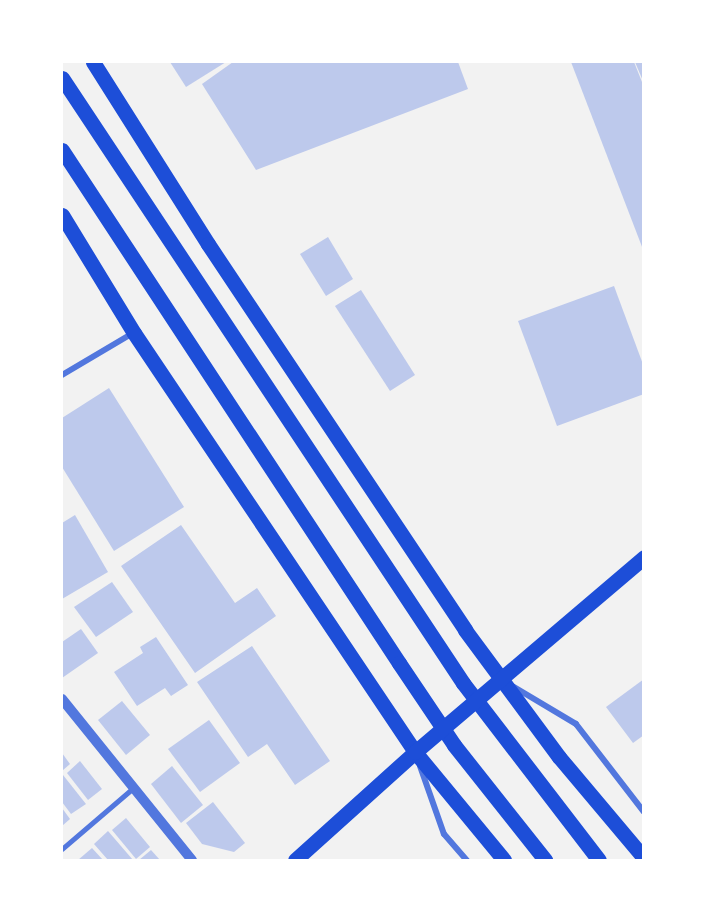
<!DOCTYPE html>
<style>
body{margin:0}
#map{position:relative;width:705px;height:922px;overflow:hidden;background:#f2f2f2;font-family:"PT Sans Narrow",sans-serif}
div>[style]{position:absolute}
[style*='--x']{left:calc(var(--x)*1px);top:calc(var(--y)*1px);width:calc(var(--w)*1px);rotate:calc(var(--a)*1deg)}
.building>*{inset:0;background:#bdc9ec}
.service>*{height:4.5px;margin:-2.25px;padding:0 2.25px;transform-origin:2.25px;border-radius:2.25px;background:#5277de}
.minor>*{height:6px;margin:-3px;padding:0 3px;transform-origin:3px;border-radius:3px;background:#5277de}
.tertiary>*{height:10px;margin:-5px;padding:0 5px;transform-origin:5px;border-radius:5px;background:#5277de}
.primary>*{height:15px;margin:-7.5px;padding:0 7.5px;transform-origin:7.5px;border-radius:7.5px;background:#1d4ed8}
span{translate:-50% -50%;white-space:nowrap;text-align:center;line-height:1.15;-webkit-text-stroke:4.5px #fff;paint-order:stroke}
.frame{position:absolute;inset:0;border:63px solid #fff;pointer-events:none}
</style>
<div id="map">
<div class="building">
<div style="clip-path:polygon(170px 62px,226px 62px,186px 87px)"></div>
<div style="clip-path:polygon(233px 62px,458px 62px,468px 89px,256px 170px,202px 84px)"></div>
<div style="clip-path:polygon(571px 62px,634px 62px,644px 87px,644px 252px)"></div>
<div style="clip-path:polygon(635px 62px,644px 62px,644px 81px,643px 81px)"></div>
<div style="clip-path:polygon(328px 237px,353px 279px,326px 296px,300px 254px)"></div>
<div style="clip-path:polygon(614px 286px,644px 367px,644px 394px,557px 426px,518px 321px)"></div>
<div style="clip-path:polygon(361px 290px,415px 375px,390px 391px,335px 306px)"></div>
<div style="clip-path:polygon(109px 388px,184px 507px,114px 551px,62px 467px,62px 418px)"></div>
<div style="clip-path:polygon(75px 515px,108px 572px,62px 599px,62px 523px)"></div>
<div style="clip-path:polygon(181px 525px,235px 603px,257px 588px,276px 616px,195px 673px,121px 566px)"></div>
<div style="clip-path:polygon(112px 582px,133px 612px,96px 637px,74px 607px)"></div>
<div style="clip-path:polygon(81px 629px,98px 653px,62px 678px,62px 642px)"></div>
<div style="clip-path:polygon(156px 637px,188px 685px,171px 696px,165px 688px,137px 706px,114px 672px,143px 653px,140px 647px)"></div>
<div style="clip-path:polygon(252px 646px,330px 761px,295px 785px,267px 744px,248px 757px,197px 682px)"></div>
<div style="clip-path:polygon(644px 679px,644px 735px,633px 743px,606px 707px)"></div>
<div style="clip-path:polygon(122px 701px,150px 735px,126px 755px,98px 720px)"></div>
<div style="clip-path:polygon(209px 720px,240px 763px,200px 792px,168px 749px)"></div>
<div style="clip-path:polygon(62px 753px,70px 764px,62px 771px)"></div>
<div style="clip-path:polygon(80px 761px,102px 789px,88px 800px,67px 773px)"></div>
<div style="clip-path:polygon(172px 766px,203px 805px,181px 823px,151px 784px)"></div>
<div style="clip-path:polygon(63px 775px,86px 804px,71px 814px,62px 802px)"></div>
<div style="clip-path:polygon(213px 802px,245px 843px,234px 852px,202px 844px,186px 823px)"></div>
<div style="clip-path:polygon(62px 808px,70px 819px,62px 826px)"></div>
<div style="clip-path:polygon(126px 818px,150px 847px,136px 859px,112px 830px)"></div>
<div style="clip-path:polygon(108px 831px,133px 860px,108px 860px,94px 844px)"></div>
<div style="clip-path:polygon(92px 848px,103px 860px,78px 860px)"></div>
<div style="clip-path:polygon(151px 850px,160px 860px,139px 860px)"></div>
</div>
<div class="service">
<div style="--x:62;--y:849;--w:92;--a:-40.6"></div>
</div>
<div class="minor">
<div style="--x:62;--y:375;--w:82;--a:-30.6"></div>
<div style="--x:514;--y:687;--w:72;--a:30.8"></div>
<div style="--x:576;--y:724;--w:111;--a:52.3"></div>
<div style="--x:420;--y:766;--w:72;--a:70.6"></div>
<div style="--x:444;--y:834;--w:35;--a:49"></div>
</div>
<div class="tertiary">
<div style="--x:62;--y:699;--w:207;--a:51.1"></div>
</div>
<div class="primary">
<div style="--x:93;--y:62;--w:215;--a:57.7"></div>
<div style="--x:208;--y:244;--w:464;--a:56.3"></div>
<div style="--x:465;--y:630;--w:158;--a:53.5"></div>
<div style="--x:559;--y:757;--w:132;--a:49.9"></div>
<div style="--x:62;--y:78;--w:726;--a:56.46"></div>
<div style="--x:463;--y:683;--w:223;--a:52.5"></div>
<div style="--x:62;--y:150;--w:614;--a:56.7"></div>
<div style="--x:399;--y:663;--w:99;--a:56.1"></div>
<div style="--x:454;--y:745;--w:147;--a:51.6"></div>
<div style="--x:62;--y:215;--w:138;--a:58.6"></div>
<div style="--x:134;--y:333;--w:505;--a:56.15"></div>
<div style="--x:415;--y:752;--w:140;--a:50.5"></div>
<div style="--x:295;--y:860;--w:161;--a:-42"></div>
<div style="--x:415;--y:752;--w:301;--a:-40.4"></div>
</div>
<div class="frame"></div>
</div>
